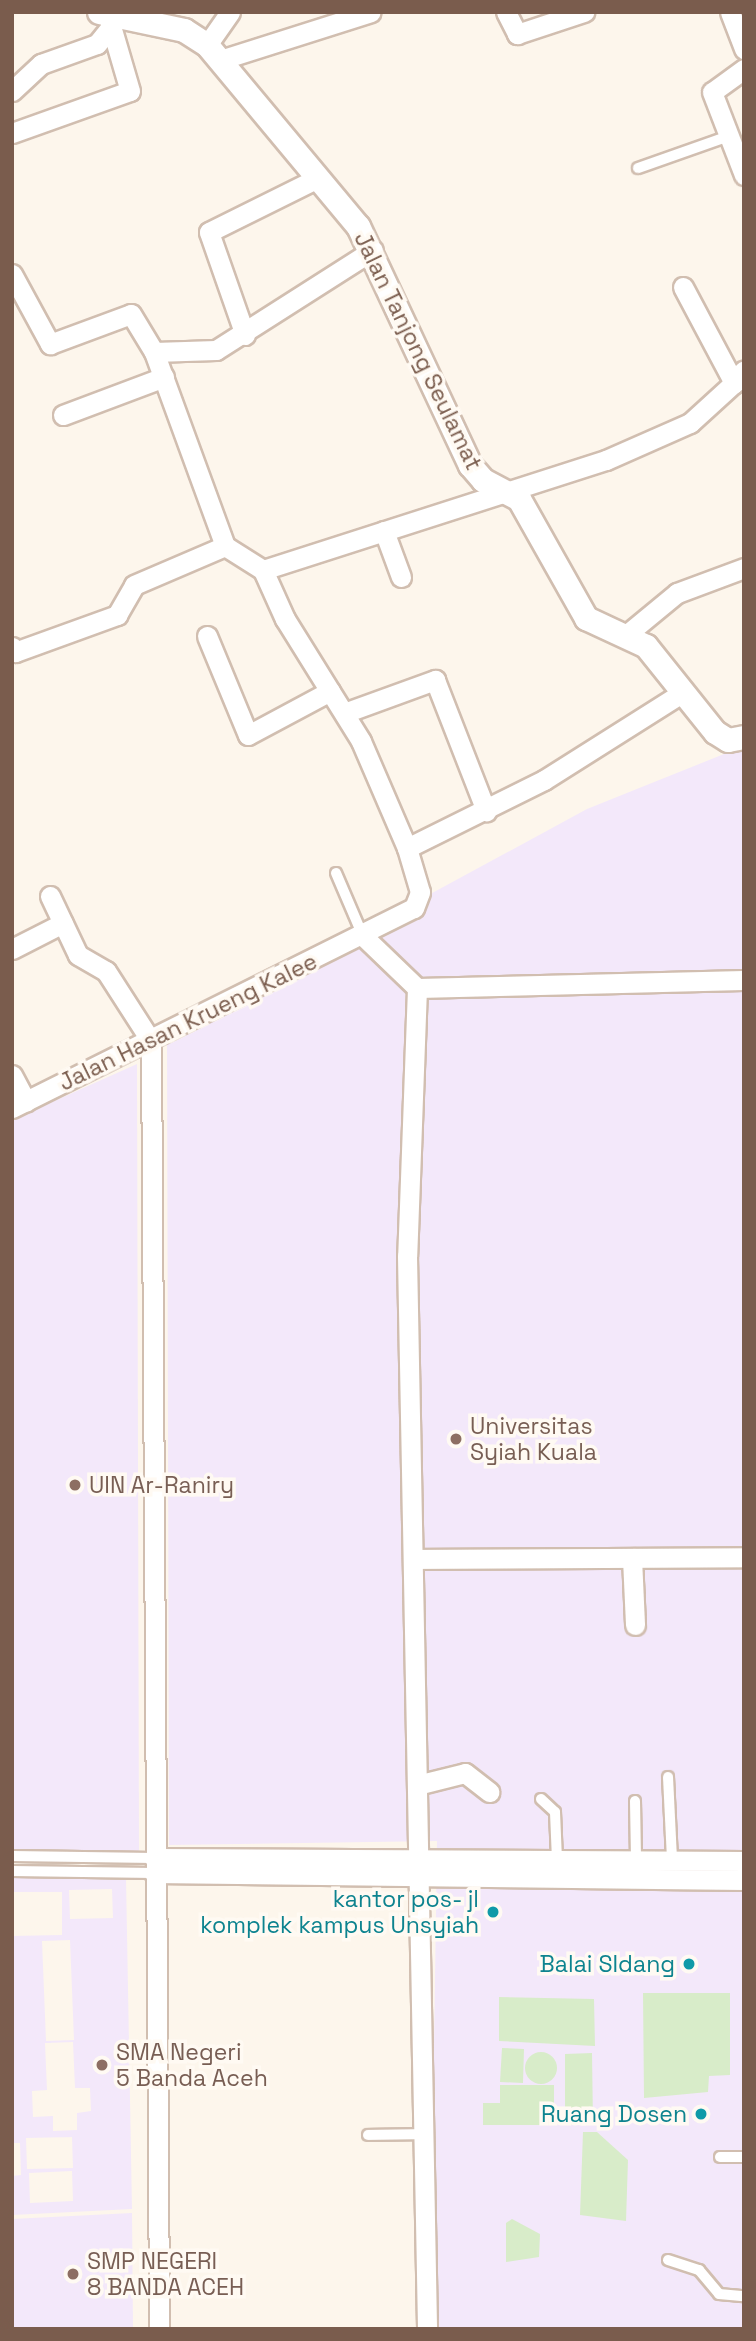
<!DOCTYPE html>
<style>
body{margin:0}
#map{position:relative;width:756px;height:2341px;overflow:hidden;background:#fdf6ec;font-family:"Space Grotesk",sans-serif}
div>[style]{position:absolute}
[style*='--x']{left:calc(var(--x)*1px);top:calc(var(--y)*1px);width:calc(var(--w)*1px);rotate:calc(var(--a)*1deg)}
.education>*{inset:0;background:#f3e8fa}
.green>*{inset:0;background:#d8ecc9}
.round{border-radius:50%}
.roads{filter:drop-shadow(2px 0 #d1beb0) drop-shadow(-2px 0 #d1beb0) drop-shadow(0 2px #d1beb0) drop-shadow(0 -2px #d1beb0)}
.service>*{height:10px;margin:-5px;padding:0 5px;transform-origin:5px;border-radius:5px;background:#fff}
.minor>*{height:19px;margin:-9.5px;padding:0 9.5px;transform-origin:9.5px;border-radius:9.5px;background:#fff}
.tertiary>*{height:23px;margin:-11.5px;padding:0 11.5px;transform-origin:11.5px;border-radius:11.5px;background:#fff}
.dots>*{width:19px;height:19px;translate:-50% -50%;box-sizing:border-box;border:4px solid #fffaf3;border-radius:50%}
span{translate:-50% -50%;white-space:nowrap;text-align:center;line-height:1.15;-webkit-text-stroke:7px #fffaf3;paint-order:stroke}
.street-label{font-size:23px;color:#7a5c4d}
.education-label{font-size:23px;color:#785e54}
.left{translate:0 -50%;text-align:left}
.culture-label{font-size:23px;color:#0d838f}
.right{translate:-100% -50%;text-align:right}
.frame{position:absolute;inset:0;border:14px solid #7a5c4d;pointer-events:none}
</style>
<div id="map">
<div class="education">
<div style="clip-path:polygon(744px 746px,744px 2329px,430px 2329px,437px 1841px,169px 1845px,167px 1037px,587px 809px)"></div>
<div style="clip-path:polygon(137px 1064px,139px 1853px,12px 1850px,12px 1120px)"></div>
<div style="clip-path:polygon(evenodd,12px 1878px,126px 1878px,132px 2209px,12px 2215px,12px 2176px,21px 2175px,20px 2143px,12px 2143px,12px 1936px,62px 1935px,62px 1892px,12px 1892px,12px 1878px,112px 1889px,113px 1918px,70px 1919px,69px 1890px,112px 1889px,12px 1878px,70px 1940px,74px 2040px,46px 2041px,42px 1941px,70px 1940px,12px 1878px,73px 2042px,75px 2088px,90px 2088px,91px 2111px,77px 2113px,77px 2130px,53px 2131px,53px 2116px,33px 2117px,32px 2091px,47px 2090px,45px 2043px,73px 2042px,12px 1878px,72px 2137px,73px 2168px,27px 2169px,26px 2138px,72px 2137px,12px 1878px,72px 2171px,73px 2201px,30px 2203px,29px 2173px,72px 2171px)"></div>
<div style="clip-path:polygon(132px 2213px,133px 2329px,12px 2329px,12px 2219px)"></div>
</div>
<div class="green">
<div style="clip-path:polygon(643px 1993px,730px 1993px,730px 2075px,709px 2076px,708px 2092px,644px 2098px)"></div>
<div style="clip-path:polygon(499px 1997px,594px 1999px,595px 2046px,499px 2041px)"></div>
<div style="clip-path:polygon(502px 2048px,524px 2049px,523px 2083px,500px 2082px)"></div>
<div class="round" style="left:525px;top:2052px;width:32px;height:32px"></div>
<div style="clip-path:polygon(592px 2053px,593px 2124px,565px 2125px,565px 2054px)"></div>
<div style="clip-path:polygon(500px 2085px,554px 2085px,554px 2125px,483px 2125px,483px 2103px,500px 2103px)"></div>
<div style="clip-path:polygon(583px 2132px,597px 2132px,628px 2160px,626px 2221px,580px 2215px)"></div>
<div style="clip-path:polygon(512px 2219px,540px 2234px,539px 2257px,506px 2262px,506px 2223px)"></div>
</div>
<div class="roads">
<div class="service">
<div style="--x:638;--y:168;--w:93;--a:-19.4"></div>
<div style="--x:336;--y:873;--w:69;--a:66.8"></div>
<div style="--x:668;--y:1777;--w:83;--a:87.2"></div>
<div style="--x:541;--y:1799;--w:19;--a:43"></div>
<div style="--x:555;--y:1812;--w:48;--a:87.6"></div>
<div style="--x:635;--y:1801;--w:59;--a:89"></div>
<div style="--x:12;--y:1856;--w:142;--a:0.8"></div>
<div style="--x:12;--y:1871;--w:142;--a:0.8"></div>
<div style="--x:368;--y:2135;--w:58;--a:-1"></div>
<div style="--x:720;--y:2157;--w:24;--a:0"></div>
<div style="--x:668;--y:2260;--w:33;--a:18"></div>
<div style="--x:699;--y:2270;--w:31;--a:50"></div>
<div style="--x:719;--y:2294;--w:25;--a:5"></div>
</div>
<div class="minor">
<div style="--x:506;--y:12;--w:25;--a:63"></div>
<div style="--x:517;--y:34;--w:71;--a:-18.2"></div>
<div style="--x:730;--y:12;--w:40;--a:69"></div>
<div style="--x:207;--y:45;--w:40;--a:-55.1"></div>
<div style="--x:220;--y:60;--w:158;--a:-17.6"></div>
<div style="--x:744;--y:69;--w:39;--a:144"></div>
<div style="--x:712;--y:92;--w:89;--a:68.9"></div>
<div style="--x:12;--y:91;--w:40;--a:-43"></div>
<div style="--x:41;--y:64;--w:59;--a:-19.7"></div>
<div style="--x:97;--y:44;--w:19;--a:-51"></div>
<div style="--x:12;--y:133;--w:125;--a:-19.6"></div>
<div style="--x:130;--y:91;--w:75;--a:-106.3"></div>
<div style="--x:12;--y:274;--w:80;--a:61.5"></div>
<div style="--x:50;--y:344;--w:86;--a:-20.3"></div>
<div style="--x:131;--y:314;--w:44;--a:58.8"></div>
<div style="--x:683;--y:287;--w:109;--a:62"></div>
<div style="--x:734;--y:383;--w:16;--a:-52"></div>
<div style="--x:245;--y:335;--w:109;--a:-109.3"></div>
<div style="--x:209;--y:232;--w:122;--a:-26.4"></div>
<div style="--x:63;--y:415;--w:108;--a:-20.6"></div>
<div style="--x:384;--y:531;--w:49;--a:69.7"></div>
<div style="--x:225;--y:546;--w:45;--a:32.3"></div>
<div style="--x:263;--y:570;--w:360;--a:-17.8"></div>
<div style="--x:606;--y:460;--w:92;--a:-23.8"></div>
<div style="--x:690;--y:423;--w:59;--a:-42.3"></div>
<div style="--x:626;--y:635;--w:66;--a:-39.5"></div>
<div style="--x:677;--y:593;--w:72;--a:-20.5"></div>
<div style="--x:207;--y:636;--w:107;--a:67.5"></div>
<div style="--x:248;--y:735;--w:93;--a:-28.2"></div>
<div style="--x:12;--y:647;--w:6;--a:59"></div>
<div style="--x:15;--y:652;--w:109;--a:-19.9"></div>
<div style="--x:117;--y:615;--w:34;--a:-60"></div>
<div style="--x:134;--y:585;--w:99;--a:-23.2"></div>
<div style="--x:225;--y:546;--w:207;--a:-110.1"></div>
<div style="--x:154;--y:352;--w:62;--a:-1.8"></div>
<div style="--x:216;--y:350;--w:186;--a:-32.5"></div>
<div style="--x:347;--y:712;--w:94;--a:-20"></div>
<div style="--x:435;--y:680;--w:141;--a:68.7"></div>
<div style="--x:407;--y:848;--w:153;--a:-26.4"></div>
<div style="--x:544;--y:780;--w:161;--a:-32.3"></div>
<div style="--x:50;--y:896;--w:65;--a:64.6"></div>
<div style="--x:78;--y:955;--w:32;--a:30"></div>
<div style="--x:106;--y:971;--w:83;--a:57.3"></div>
<div style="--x:151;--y:1041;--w:1288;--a:89.64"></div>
<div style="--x:363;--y:936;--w:75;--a:43.9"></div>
<div style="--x:417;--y:988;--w:327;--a:-1.4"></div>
<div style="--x:12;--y:949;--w:57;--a:-27"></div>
<div style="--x:417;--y:988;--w:268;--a:92.1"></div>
<div style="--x:407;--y:1256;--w:1073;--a:88.93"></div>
<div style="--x:12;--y:1075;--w:30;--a:62"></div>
<div style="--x:12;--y:1108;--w:449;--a:-26.5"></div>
<div style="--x:414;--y:908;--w:17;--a:-69"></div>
<div style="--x:420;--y:892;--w:46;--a:-106.5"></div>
<div style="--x:407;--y:848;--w:116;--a:-113.3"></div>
<div style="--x:361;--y:741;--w:144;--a:-121.9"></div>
<div style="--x:285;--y:619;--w:54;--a:-114.2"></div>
<div style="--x:632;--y:1558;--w:67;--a:87.4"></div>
<div style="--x:413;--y:1559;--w:331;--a:-0.3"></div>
<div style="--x:421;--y:1784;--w:45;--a:-14"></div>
<div style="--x:465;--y:1773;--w:31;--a:38"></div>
<div style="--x:154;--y:1858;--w:590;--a:0.29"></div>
<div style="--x:154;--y:1873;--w:590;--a:0.68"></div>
</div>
<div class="tertiary">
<div style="--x:99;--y:12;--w:87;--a:12"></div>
<div style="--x:184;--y:30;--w:27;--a:33"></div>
<div style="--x:207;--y:45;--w:236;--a:50.2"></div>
<div style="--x:358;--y:226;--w:264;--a:64.9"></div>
<div style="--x:470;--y:465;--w:20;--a:49"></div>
<div style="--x:483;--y:480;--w:41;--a:27.8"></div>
<div style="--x:519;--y:499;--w:137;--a:60.6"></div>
<div style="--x:586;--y:618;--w:66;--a:25"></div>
<div style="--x:646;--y:646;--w:110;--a:51.3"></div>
<div style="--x:715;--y:732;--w:15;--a:32"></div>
<div style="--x:728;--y:740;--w:16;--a:-11"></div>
</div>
</div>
<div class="dots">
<div style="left:456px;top:1439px;background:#8d6e63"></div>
<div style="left:75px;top:1485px;background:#8d6e63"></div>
<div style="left:493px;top:1912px;background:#0f9aa8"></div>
<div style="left:689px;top:1964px;background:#0f9aa8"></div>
<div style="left:102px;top:2065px;background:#8d6e63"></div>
<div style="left:701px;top:2114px;background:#0f9aa8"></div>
<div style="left:73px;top:2274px;background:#8d6e63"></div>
</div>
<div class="street-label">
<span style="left:418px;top:351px;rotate:64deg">Jalan Tanjong Seulamat</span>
<span style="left:188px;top:1022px;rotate:-26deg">Jalan Hasan Krueng Kalee</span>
</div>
<div class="education-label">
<span class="left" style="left:470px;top:1439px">Universitas<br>Syiah Kuala</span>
<span class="left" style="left:89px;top:1485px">UIN Ar-Raniry</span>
<span class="left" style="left:116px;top:2065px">SMA Negeri<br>5 Banda Aceh</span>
<span class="left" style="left:87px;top:2274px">SMP NEGERI<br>8 BANDA ACEH</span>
</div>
<div class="culture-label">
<span class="right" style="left:479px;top:1912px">kantor pos- jl<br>komplek kampus Unsyiah</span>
<span class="right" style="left:675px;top:1964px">Balai SIdang</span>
<span class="right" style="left:687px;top:2114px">Ruang Dosen</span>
</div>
<div class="frame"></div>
</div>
